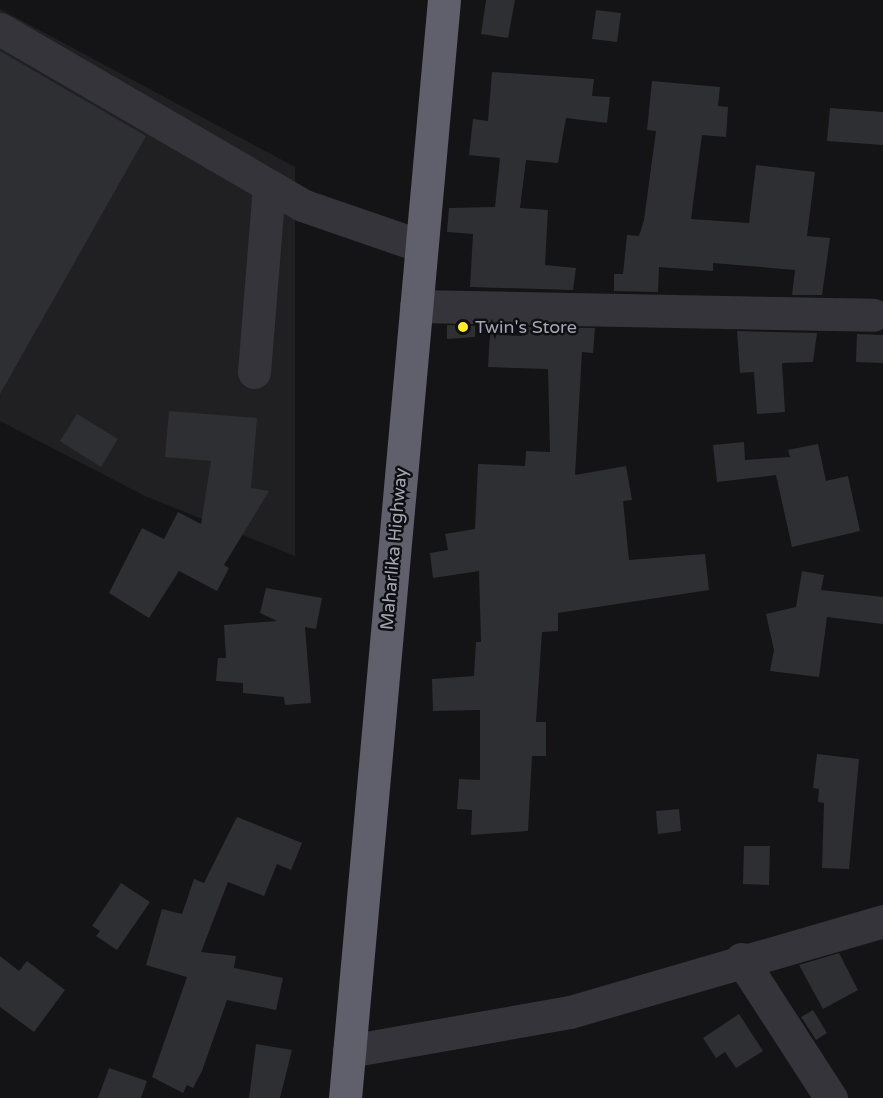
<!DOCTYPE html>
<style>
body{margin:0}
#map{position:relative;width:883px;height:1098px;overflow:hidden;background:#141416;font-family:"Varela Round",sans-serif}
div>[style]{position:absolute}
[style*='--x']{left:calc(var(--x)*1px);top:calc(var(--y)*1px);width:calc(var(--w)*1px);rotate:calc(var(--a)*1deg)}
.built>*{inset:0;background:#202023}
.building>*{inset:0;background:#2e2f32}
.minor>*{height:33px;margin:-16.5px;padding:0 16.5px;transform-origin:16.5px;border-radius:16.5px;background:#35343b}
.highway>*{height:33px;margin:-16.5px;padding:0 16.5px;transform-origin:16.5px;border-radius:16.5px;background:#60606d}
.dots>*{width:16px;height:16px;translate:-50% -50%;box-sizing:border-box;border:3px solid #0f0f11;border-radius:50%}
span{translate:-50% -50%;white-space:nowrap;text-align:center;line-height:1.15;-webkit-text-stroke:5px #0f0f11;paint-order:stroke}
.poi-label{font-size:18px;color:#a4a5b7}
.left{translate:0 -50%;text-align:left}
.street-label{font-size:18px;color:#a4a5b7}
</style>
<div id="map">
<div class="built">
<div style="clip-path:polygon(0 9px,295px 167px,295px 556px,145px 496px,0 421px)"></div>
</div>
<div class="building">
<div style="clip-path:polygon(486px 0,515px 0,508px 38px,481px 34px)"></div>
<div style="clip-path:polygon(596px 10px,621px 13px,617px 42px,592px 39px)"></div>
<div style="clip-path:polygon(0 51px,146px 136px,0 394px)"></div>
<div style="clip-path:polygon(492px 72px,594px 79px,592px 96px,610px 97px,607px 123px,566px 118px,558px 163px,526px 160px,520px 208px,548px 210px,545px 265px,576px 268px,573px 290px,470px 287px,473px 234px,447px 232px,449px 208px,495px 207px,500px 158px,469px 155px,473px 119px,488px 121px)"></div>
<div style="clip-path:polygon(652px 81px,720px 87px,718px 106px,728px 107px,726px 137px,702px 135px,691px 219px,749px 223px,756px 165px,815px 172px,807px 236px,830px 238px,822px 295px,792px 295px,795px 270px,713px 263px,713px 271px,659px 267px,658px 292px,614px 291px,614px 274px,623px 274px,627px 235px,639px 236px,644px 220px,656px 131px,647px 130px)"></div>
<div style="clip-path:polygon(830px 108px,883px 112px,883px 145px,827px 141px)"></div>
<div style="clip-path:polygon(447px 325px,475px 326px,475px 337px,447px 339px)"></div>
<div style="clip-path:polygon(523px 327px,595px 328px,593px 353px,582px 352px,575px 475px,626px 466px,632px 500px,623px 501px,629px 560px,705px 554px,709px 590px,558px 613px,558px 631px,542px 632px,536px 722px,546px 722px,546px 756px,532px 756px,528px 831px,471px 835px,472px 810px,457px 809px,459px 779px,480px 780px,480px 710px,433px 711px,432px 679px,474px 676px,476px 642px,481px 642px,479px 571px,433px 578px,430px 553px,448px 550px,445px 534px,475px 529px,478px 464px,525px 466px,526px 451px,550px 452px,548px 369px,488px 367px,490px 334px,522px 336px)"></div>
<div style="clip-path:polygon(737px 331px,817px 333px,813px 362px,782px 363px,785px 412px,757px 414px,754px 372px,740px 373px)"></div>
<div style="clip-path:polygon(857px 334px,883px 335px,883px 363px,856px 362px)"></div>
<div style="clip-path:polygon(169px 411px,257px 418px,251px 488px,269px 491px,224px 565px,229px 568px,217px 591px,179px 571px,149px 618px,109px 593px,142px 528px,164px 539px,178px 512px,201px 524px,211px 461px,165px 457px)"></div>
<div style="clip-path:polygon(77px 414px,118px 439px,101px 467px,60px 441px)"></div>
<div style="clip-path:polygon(744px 442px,745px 460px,790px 457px,788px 450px,818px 444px,826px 481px,848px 476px,860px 531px,792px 547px,776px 475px,717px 482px,713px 445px)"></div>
<div style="clip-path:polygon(802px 571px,824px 575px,821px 590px,883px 597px,883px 624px,827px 617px,819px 677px,770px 671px,774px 650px,766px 614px,796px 607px)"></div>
<div style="clip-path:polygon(266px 588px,322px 598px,316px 629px,305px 627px,311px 703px,285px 705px,284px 697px,243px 693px,243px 683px,216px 681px,218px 658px,226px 658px,224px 625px,277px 621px,260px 613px)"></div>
<div style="clip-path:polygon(817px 754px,859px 759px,849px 869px,822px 868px,824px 803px,818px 802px,819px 789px,813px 788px)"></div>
<div style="clip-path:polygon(679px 809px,681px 831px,658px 834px,656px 811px)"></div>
<div style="clip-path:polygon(237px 817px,302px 843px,291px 870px,277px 864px,264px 896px,228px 882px,201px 952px,236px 956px,234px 968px,283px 978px,276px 1010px,227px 1000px,202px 1071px,193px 1088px,187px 1085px,183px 1093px,152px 1077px,187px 977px,146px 965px,162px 909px,182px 914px,194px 879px,204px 883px)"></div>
<div style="clip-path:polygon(744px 846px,770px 846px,769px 885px,743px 884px)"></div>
<div style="clip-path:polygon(121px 883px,150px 902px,117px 950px,96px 936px,100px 931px,92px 926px)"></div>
<div style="clip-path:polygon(839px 953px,858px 990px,823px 1009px,799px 965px)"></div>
<div style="clip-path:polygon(0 956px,19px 971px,27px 961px,65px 990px,34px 1032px,0 1007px)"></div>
<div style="clip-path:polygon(813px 1010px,827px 1033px,816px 1040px,801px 1017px)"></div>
<div style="clip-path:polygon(739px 1014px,763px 1051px,736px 1068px,725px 1052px,716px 1058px,703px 1038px)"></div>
<div style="clip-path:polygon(256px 1044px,292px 1050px,280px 1098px,249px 1098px)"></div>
<div style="clip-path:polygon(109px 1068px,147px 1081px,141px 1098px,98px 1098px)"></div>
</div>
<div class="minor">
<div style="--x:0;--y:29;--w:350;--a:30.2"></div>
<div style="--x:302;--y:205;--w:126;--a:19"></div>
<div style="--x:416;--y:306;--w:457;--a:1.1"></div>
<div style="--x:254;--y:372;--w:187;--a:-85.4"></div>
<div style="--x:741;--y:959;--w:166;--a:57.1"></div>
<div style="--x:349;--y:1051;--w:224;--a:-10"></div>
<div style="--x:570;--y:1012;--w:326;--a:-16.2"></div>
</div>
<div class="highway">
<div style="--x:345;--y:1098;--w:1102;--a:-84.85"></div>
</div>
<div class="dots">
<div style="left:463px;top:327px;background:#ffed22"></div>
</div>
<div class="poi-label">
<span class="left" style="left:475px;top:327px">Twin's Store</span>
</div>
<div class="street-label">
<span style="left:394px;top:549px;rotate:-85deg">Maharlika Highway</span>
</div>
</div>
